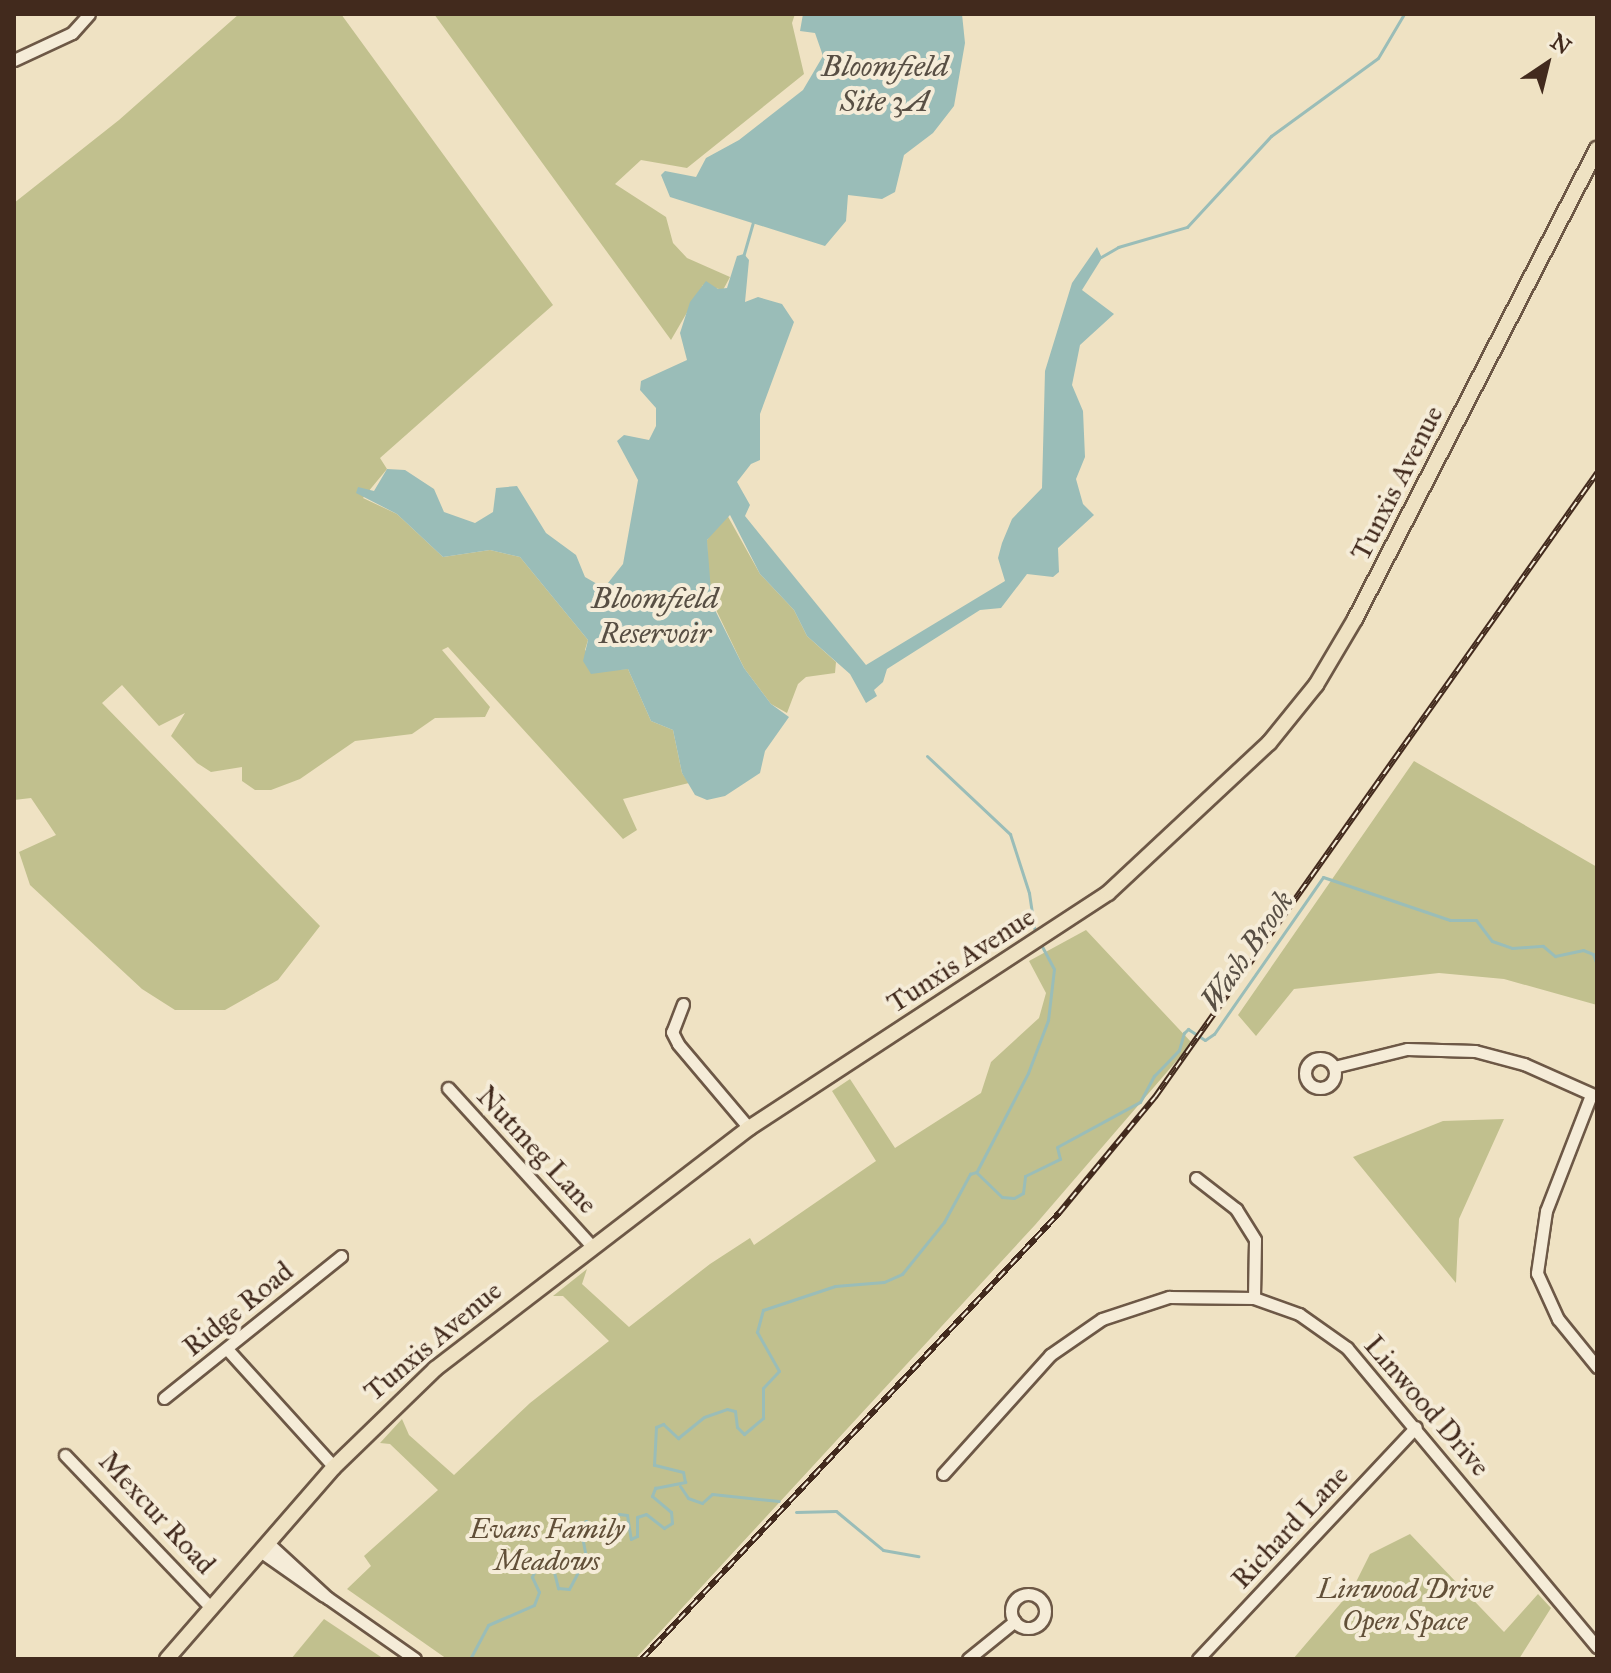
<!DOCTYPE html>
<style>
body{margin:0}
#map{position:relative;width:1611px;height:1673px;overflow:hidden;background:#efe2c3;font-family:"IM FELL Great Primer",serif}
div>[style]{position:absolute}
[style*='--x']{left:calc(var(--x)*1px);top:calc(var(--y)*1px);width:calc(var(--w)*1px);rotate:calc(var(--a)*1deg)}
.green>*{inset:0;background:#c1c08e}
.water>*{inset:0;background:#9abdb8}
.stream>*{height:3px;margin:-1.5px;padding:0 1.5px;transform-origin:1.5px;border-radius:1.5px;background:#9abdb8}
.roads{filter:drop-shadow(2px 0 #6d5846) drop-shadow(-2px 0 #6d5846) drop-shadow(0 2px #6d5846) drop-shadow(0 -2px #6d5846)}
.minor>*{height:11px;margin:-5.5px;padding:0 5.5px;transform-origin:5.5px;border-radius:5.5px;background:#f5ecd8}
.minor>.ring{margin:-5.5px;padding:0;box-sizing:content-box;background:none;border:11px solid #f5ecd8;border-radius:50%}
.major>*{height:14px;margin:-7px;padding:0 7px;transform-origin:7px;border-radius:7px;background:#efe2c3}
.rail>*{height:6px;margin-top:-3px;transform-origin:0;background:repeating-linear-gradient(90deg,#f5ecd8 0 9px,#422a1d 0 18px);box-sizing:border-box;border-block:2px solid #422a1d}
span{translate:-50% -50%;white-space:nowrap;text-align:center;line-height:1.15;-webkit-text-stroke:8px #f5ecd8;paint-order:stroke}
.street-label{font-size:28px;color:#422a1d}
.park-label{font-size:28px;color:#625039;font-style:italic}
.water-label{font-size:30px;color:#584f44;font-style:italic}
.frame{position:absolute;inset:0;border:16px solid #422a1d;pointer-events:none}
.north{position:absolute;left:1507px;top:24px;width:80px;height:80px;-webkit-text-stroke:6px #f5ecd8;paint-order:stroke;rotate:35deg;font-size:22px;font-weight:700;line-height:32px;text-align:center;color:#422a1d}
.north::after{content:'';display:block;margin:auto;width:28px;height:36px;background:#422a1d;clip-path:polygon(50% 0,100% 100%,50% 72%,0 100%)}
</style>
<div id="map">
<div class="green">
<div style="clip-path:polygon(239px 14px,341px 14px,553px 305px,380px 458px,387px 469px,363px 498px,397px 514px,443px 557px,490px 550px,520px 557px,588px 640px,585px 650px,609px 670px,628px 669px,651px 721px,673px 730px,682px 773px,689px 783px,623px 799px,637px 830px,623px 839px,448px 647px,442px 650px,490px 707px,485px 717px,435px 718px,412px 734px,355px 741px,300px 779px,271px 790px,255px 790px,242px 781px,242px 767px,211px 772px,197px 763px,171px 736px,185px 713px,159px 726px,122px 685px,102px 703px,320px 926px,278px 980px,225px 1010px,175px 1010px,142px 989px,30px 885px,19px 852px,56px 835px,31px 798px,14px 800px,14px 203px,119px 120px)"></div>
<div style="clip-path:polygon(434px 14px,795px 14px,792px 23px,804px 74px,687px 168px,641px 160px,615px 184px,666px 217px,673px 243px,687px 258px,730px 277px,723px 290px,703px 285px,671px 340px)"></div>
<div style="clip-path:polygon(726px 513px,760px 574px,794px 610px,807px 636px,836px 662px,835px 673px,806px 677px,798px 684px,787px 713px,771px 704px,744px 668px,708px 593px,707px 540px)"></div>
<div style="clip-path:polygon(1414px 761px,1597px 867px,1597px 1005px,1504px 979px,1439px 973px,1294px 989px,1256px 1036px,1238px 1015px)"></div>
<div style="clip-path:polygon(1086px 930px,1192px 1043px,1035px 1225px,635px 1659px,447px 1659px,347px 1589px,371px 1566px,364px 1556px,438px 1490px,390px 1444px,380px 1443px,402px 1419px,409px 1435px,454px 1475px,530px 1403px,609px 1341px,563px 1296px,553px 1296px,587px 1269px,582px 1284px,629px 1327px,710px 1264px,750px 1238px,754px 1245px,876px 1161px,832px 1091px,850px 1079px,895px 1148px,981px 1093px,991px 1062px,1039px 1018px,1046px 993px,1029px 961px)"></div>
<div style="clip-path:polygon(1504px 1119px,1459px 1219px,1456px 1283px,1353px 1157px,1443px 1121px)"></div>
<div style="clip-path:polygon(1410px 1534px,1504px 1632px,1538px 1594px,1551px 1608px,1519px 1659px,1293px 1659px,1352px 1590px,1370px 1554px)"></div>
<div style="clip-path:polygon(324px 1619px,384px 1659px,291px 1659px)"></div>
</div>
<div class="water">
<div style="clip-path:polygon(803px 14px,962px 14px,965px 43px,954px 106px,933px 133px,904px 155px,895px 192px,882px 199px,848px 195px,846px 221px,825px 246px,670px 197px,661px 175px,665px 171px,696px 177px,706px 158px,739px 140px,803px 90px,823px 56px,815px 33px,800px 31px)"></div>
<div style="clip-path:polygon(1097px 247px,1102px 258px,1082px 290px,1114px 314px,1080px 345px,1072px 385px,1083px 411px,1085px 457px,1076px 479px,1083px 504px,1094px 515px,1058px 548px,1059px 572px,1053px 577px,1027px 574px,1001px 608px,980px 610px,887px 669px,883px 682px,874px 690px,877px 696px,866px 703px,850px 674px,807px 636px,794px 610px,760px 574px,730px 515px,707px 540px,712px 604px,744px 668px,771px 704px,789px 717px,765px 751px,760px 773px,725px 796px,707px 800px,695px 795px,682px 773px,673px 730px,651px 721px,628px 669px,591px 674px,583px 661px,588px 640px,520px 557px,490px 550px,443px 557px,397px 514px,356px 493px,358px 487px,374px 491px,387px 469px,405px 470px,434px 489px,444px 512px,475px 523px,493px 512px,496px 488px,517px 486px,546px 533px,576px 555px,585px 577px,604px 588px,623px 564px,638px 480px,617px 441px,624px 435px,649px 440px,656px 426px,656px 408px,640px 390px,641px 381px,687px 360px,680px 333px,690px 302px,706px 281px,718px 289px,727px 288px,737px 256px,744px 254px,749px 260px,745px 302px,758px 297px,782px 304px,794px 322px,760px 414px,760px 460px,751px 464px,737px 482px,750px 505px,745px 516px,866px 665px,1005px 581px,998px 558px,1002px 543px,1012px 519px,1042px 488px,1045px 371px,1072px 283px)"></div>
</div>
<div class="stream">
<div style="--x:743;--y:257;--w:36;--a:-74"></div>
<div style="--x:1101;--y:257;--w:20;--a:-30"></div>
<div style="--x:1118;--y:247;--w:72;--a:-16.2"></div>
<div style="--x:1187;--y:227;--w:124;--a:-47.3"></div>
<div style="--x:1271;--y:136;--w:132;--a:-36.1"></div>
<div style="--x:1378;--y:58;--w:51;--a:-59.4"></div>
<div style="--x:927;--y:756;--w:114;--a:43.2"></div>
<div style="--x:1010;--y:834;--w:62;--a:72.1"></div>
<div style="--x:1029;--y:893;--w:40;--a:81.5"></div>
<div style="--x:977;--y:1171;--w:110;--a:-62.5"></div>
<div style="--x:1028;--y:1073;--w:57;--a:-69.3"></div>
<div style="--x:1048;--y:1020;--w:51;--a:-83.3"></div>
<div style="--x:1054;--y:969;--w:30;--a:-118"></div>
<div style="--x:680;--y:1486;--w:14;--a:56"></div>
<div style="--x:688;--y:1498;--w:15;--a:20"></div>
<div style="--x:702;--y:1503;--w:13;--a:-42"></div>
<div style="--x:712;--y:1494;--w:67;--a:6"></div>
<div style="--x:796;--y:1512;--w:40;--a:-1.4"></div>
<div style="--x:836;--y:1511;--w:61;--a:39.7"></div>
<div style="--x:883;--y:1550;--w:36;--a:10"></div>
<div style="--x:470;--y:1659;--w:38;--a:-62"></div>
<div style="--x:488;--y:1625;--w:50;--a:-23.5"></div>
<div style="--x:534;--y:1605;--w:14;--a:-69"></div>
<div style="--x:539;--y:1592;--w:17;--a:-115"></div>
<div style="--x:532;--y:1577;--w:8;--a:-67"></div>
<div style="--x:535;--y:1570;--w:18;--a:-6"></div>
<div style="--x:553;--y:1568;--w:21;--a:76"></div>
<div style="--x:558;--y:1588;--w:11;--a:5"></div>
<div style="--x:569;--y:1589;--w:36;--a:-62"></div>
<div style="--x:586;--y:1557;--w:33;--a:-101"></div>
<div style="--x:580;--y:1525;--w:7;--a:-34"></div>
<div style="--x:586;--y:1521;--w:21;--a:31"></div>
<div style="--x:604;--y:1532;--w:23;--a:-50"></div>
<div style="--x:619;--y:1514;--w:8;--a:7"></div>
<div style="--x:627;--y:1515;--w:24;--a:81"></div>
<div style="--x:631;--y:1539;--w:7;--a:-27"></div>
<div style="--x:637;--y:1536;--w:19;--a:-90"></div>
<div style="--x:637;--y:1517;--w:9;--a:-18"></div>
<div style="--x:646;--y:1514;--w:23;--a:38"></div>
<div style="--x:664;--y:1528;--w:9;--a:-32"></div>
<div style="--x:672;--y:1523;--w:11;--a:-95"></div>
<div style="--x:671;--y:1512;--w:25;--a:-140"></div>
<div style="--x:652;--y:1496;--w:9;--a:-69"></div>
<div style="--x:655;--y:1488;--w:31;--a:-11"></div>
<div style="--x:685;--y:1482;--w:10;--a:-101"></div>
<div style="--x:683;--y:1472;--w:30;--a:-166"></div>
<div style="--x:654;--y:1465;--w:38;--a:-87"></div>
<div style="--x:656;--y:1427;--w:8;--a:-23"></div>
<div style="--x:663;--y:1424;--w:21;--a:43"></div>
<div style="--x:678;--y:1438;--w:33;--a:-39"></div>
<div style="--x:704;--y:1417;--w:24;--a:-19"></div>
<div style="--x:727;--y:1409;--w:8;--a:14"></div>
<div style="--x:735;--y:1411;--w:16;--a:83"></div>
<div style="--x:737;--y:1427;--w:10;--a:45"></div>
<div style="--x:744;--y:1434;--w:25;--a:-40"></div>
<div style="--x:763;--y:1418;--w:30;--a:-90"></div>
<div style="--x:763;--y:1388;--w:23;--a:-47"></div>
<div style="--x:779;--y:1371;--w:45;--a:-119.4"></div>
<div style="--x:757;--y:1332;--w:23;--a:-75"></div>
<div style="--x:763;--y:1310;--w:76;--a:-18.4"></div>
<div style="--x:835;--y:1286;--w:49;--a:-4.7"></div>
<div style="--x:884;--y:1282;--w:20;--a:-24"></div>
<div style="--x:902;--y:1274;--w:67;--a:-51.1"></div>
<div style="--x:944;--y:1222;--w:55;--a:-61.6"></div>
<div style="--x:970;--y:1174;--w:6;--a:-18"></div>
<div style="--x:976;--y:1172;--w:36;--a:44"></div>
<div style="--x:1002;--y:1197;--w:12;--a:5"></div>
<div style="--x:1014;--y:1198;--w:10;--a:-29"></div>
<div style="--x:1023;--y:1193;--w:17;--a:-83"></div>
<div style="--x:1025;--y:1176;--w:39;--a:-26"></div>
<div style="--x:1060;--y:1159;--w:12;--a:-104"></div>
<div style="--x:1057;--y:1147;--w:94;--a:-28.5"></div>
<div style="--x:1140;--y:1102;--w:30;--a:-62"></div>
<div style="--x:1154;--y:1076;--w:36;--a:-46"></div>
<div style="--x:1179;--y:1050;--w:18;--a:-74"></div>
<div style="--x:1184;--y:1033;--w:6;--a:-45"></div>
<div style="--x:1188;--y:1029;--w:20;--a:33"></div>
<div style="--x:1205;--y:1040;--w:11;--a:-34"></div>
<div style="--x:1214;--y:1034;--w:191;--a:-55.2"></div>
<div style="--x:1323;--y:877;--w:134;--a:18.7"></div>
<div style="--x:1450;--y:920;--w:26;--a:0"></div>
<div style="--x:1476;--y:920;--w:26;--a:53"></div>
<div style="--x:1492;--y:941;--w:21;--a:19"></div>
<div style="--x:1512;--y:948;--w:31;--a:-4"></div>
<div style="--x:1543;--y:946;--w:16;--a:40"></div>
<div style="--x:1555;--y:956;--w:29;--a:-12"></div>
<div style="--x:1583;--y:950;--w:11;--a:22"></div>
<div style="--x:1593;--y:954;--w:12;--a:70"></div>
</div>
<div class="roads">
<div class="minor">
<div style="--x:14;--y:60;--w:64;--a:-25"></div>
<div style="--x:72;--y:33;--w:25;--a:-48"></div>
<div style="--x:683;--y:1004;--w:30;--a:111"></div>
<div style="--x:672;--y:1032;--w:13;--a:63"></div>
<div style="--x:678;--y:1044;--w:110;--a:49.8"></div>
<div class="ring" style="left:1305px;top:1058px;width:19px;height:19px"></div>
<div style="--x:1334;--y:1067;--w:75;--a:-13.9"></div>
<div style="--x:1407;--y:1049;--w:68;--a:1.7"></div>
<div style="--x:1475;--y:1051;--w:51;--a:14.9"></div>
<div style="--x:1524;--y:1064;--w:79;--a:24"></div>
<div style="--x:448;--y:1088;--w:212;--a:47.7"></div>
<div style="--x:1591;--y:1095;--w:124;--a:111.2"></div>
<div style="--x:1546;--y:1211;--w:63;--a:98.3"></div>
<div style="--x:1537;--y:1273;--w:51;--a:65.5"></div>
<div style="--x:1558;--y:1319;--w:62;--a:50.9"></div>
<div style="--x:1196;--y:1178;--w:51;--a:37.8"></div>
<div style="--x:1236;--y:1209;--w:36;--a:58"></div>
<div style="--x:1255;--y:1240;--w:58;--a:91"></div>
<div style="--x:227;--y:1349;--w:159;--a:47.8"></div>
<div style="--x:164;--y:1398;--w:227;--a:-38.7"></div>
<div style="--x:65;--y:1455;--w:211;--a:46.3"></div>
<div style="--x:943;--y:1474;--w:160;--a:-48"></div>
<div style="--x:1050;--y:1355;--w:63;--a:-34.7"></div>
<div style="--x:1102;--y:1319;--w:71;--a:-18.2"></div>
<div style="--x:1169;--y:1297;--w:85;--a:0.7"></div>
<div style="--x:1254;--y:1298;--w:48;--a:19.6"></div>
<div style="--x:1299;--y:1314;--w:59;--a:35.3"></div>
<div style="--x:1347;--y:1348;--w:390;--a:50.1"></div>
<div style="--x:267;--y:1542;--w:83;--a:42.6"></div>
<div style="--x:328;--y:1598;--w:106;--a:35"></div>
<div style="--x:260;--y:1551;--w:78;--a:35.1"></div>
<div class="ring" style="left:1011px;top:1594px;width:23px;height:23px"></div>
<div style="--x:968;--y:1659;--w:60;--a:-39"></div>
<div style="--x:1198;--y:1659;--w:318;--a:-46.8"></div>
</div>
<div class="major">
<div style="--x:167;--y:1659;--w:254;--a:-49"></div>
<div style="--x:334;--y:1467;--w:141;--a:-44.1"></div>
<div style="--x:435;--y:1369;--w:396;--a:-37.5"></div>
<div style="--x:749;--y:1128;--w:429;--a:-33.2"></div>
<div style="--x:1108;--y:893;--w:220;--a:-43"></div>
<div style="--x:1269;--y:743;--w:75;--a:-51"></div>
<div style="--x:1316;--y:685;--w:77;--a:-59.4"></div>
<div style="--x:1355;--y:619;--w:529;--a:-62.76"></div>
</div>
</div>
<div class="rail">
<div style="--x:642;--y:1659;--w:611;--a:-46.92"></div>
<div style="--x:1059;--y:1213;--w:151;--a:-50.4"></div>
<div style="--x:1155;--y:1097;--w:765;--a:-54.69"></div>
</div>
<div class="street-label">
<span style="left:1397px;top:483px;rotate:-63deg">Tunxis Avenue</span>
<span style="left:961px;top:960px;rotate:-33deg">Tunxis Avenue</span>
<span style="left:537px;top:1150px;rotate:47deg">Nutmeg Lane</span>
<span style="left:238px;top:1309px;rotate:-39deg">Ridge Road</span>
<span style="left:433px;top:1341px;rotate:-40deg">Tunxis Avenue</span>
<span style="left:1427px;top:1406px;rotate:49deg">Linwood Drive</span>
<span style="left:157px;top:1513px;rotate:47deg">Mexcur Road</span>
<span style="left:1290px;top:1527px;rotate:-47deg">Richard Lane</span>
</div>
<div class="park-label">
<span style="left:547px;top:1545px">Evans Family<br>Meadows</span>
<span style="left:1405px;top:1605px">Linwood Drive<br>Open Space</span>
</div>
<div class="water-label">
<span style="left:885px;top:83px">Bloomfield<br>Site 3A</span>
<span style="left:655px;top:615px">Bloomfield<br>Reservoir</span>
<span style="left:1247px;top:951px;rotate:-55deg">Wash Brook</span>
</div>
<div class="frame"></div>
<div class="north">N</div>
</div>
